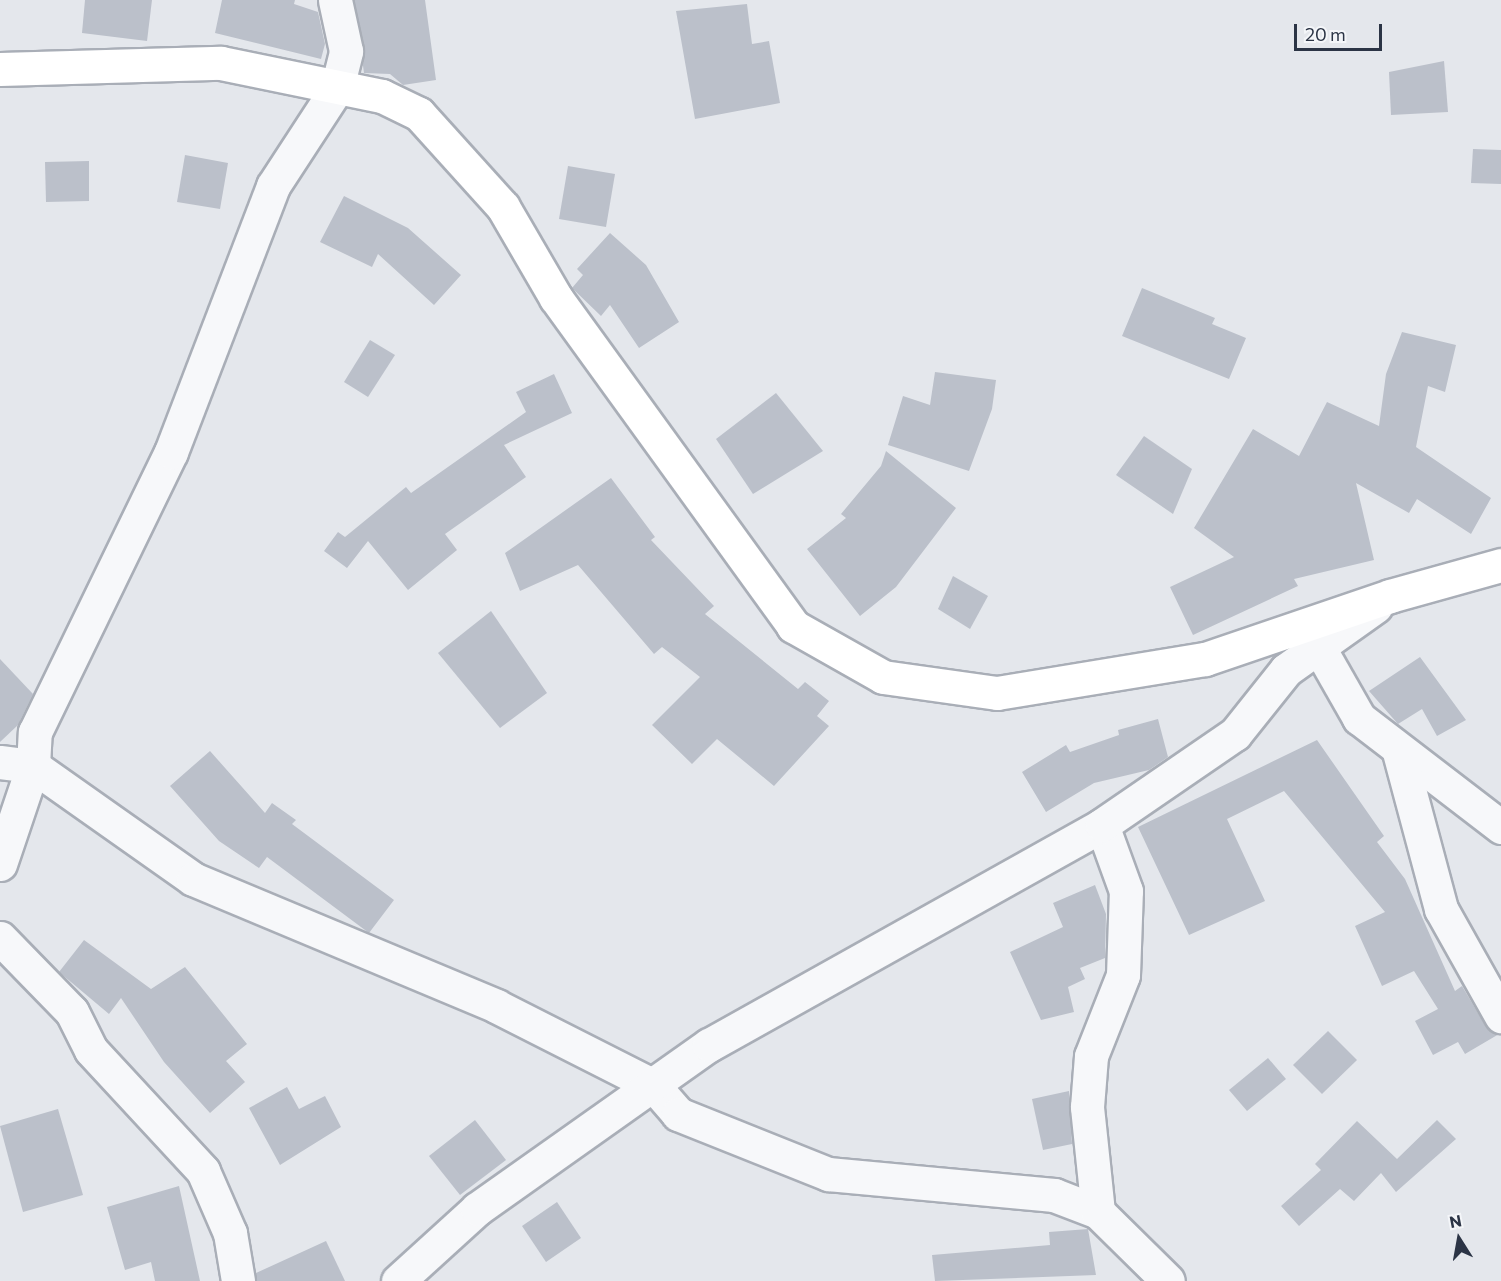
<!DOCTYPE html>
<style>
body{margin:0}
#map{position:relative;width:1501px;height:1281px;overflow:hidden;background:#e4e7ec;font-family:Commissioner,sans-serif}
div>[style]{position:absolute}
[style*='--x']{left:calc(var(--x)*1px);top:calc(var(--y)*1px);width:calc(var(--w)*1px);rotate:calc(var(--a)*1deg)}
.building>*{inset:0;background:#bbc0ca}
.roads{filter:drop-shadow(2px 0 #a9aeb7) drop-shadow(-2px 0 #a9aeb7) drop-shadow(0 2px #a9aeb7) drop-shadow(0 -2px #a9aeb7)}
.street>*{height:33px;margin:-16.5px;padding:0 16.5px;transform-origin:16.5px;border-radius:16.5px;background:#f7f8fa}
.secondary>*{height:33px;margin:-16.5px;padding:0 16.5px;transform-origin:16.5px;border-radius:16.5px;background:#fff}
span{translate:-50% -50%;white-space:nowrap;text-align:center;line-height:1.15;-webkit-text-stroke:4.5px #f4f6f9;paint-order:stroke}
.north{position:absolute;left:1429px;top:1209px;width:60px;height:60px;-webkit-text-stroke:4px #f4f6f9;paint-order:stroke;rotate:349deg;font-size:16px;font-weight:700;line-height:24px;text-align:center;color:#2b3445}
.north::after{content:'';display:block;margin:auto;width:21px;height:27px;background:#2b3445;clip-path:polygon(50% 0,100% 100%,50% 72%,0 100%)}
.scale{position:absolute;left:1294px;top:24px;width:88px;height:27px;box-sizing:border-box;border:3px solid #2b3445;border-top:0;padding-left:8px;font-size:18px;line-height:21px;white-space:nowrap;color:#2b3445;-webkit-text-stroke:4px #f4f6f9;paint-order:stroke}
</style>
<div id="map">
<div class="building">
<div style="clip-path:polygon(85px 0,152px 0,147px 41px,82px 33px)"></div>
<div style="clip-path:polygon(222px 0,295px 0,294px 4px,318px 12px,325px 44px,321px 59px,215px 33px)"></div>
<div style="clip-path:polygon(354px 0,425px 0,436px 80px,403px 85px,390px 74px,364px 73px)"></div>
<div style="clip-path:polygon(747px 4px,752px 44px,769px 41px,780px 103px,695px 119px,676px 11px)"></div>
<div style="clip-path:polygon(1444px 61px,1448px 112px,1391px 115px,1389px 72px)"></div>
<div style="clip-path:polygon(1473px 149px,1501px 150px,1501px 184px,1471px 183px)"></div>
<div style="clip-path:polygon(185px 155px,228px 163px,220px 209px,177px 202px)"></div>
<div style="clip-path:polygon(89px 161px,89px 201px,46px 202px,45px 162px)"></div>
<div style="clip-path:polygon(568px 166px,615px 174px,606px 227px,559px 219px)"></div>
<div style="clip-path:polygon(344px 196px,408px 228px,461px 275px,434px 305px,378px 254px,372px 267px,320px 242px)"></div>
<div style="clip-path:polygon(610px 233px,646px 265px,679px 322px,639px 348px,610px 305px,601px 316px,572px 288px,583px 275px,577px 269px)"></div>
<div style="clip-path:polygon(1142px 288px,1215px 318px,1212px 324px,1246px 338px,1229px 379px,1122px 336px)"></div>
<div style="clip-path:polygon(1402px 332px,1456px 345px,1445px 392px,1428px 386px,1416px 447px,1491px 498px,1471px 534px,1417px 499px,1409px 513px,1356px 483px,1374px 560px,1294px 579px,1298px 586px,1193px 635px,1170px 587px,1234px 557px,1194px 528px,1253px 429px,1299px 456px,1327px 402px,1379px 426px,1386px 374px)"></div>
<div style="clip-path:polygon(370px 340px,395px 355px,368px 397px,344px 382px)"></div>
<div style="clip-path:polygon(935px 372px,996px 380px,992px 409px,969px 471px,888px 445px,903px 396px,930px 405px)"></div>
<div style="clip-path:polygon(554px 374px,572px 413px,504px 445px,526px 477px,445px 534px,457px 550px,408px 590px,368px 541px,347px 568px,324px 551px,338px 532px,345px 537px,406px 487px,411px 493px,526px 412px,516px 392px)"></div>
<div style="clip-path:polygon(776px 393px,823px 451px,753px 494px,716px 439px)"></div>
<div style="clip-path:polygon(1144px 436px,1192px 469px,1173px 514px,1116px 475px)"></div>
<div style="clip-path:polygon(886px 451px,956px 508px,896px 587px,860px 616px,807px 549px,846px 518px,841px 514px,881px 466px)"></div>
<div style="clip-path:polygon(611px 478px,655px 537px,651px 540px,714px 606px,705px 614px,798px 689px,805px 682px,829px 701px,817px 716px,829px 726px,774px 786px,717px 739px,692px 764px,652px 725px,700px 677px,662px 647px,654px 654px,578px 565px,520px 591px,505px 553px)"></div>
<div style="clip-path:polygon(953px 576px,988px 596px,970px 629px,938px 609px)"></div>
<div style="clip-path:polygon(491px 611px,547px 693px,500px 728px,438px 653px)"></div>
<div style="clip-path:polygon(1420px 657px,1466px 720px,1437px 736px,1422px 709px,1398px 724px,1369px 691px)"></div>
<div style="clip-path:polygon(0 659px,33px 694px,18px 725px,0 742px)"></div>
<div style="clip-path:polygon(1158px 719px,1168px 757px,1149px 770px,1094px 783px,1046px 812px,1022px 772px,1066px 745px,1070px 752px,1119px 735px,1118px 730px)"></div>
<div style="clip-path:polygon(1317px 740px,1384px 836px,1377px 842px,1405px 879px,1455px 991px,1462px 986px,1485px 1025px,1499px 1034px,1465px 1054px,1458px 1042px,1433px 1055px,1415px 1021px,1438px 1009px,1414px 971px,1382px 986px,1355px 926px,1385px 912px,1284px 791px,1227px 819px,1265px 901px,1189px 935px,1138px 827px)"></div>
<div style="clip-path:polygon(210px 751px,265px 813px,272px 803px,296px 820px,292px 824px,394px 900px,369px 933px,267px 857px,259px 868px,219px 841px,170px 786px)"></div>
<div style="clip-path:polygon(1095px 885px,1106px 914px,1105px 958px,1080px 968px,1085px 979px,1068px 987px,1074px 1012px,1041px 1020px,1010px 952px,1063px 927px,1053px 903px)"></div>
<div style="clip-path:polygon(84px 940px,151px 989px,185px 967px,247px 1044px,226px 1061px,245px 1082px,210px 1113px,164px 1062px,121px 998px,109px 1014px,59px 972px)"></div>
<div style="clip-path:polygon(1328px 1031px,1357px 1060px,1322px 1094px,1293px 1065px)"></div>
<div style="clip-path:polygon(1268px 1058px,1286px 1079px,1247px 1111px,1229px 1090px)"></div>
<div style="clip-path:polygon(287px 1087px,299px 1109px,325px 1096px,341px 1127px,280px 1165px,249px 1108px)"></div>
<div style="clip-path:polygon(1069px 1091px,1072px 1144px,1043px 1150px,1032px 1099px)"></div>
<div style="clip-path:polygon(58px 1109px,83px 1195px,23px 1212px,0 1126px)"></div>
<div style="clip-path:polygon(475px 1120px,506px 1160px,460px 1195px,429px 1156px)"></div>
<div style="clip-path:polygon(1437px 1120px,1456px 1139px,1396px 1192px,1381px 1173px,1354px 1201px,1340px 1189px,1299px 1226px,1281px 1206px,1321px 1170px,1315px 1164px,1357px 1121px,1397px 1159px)"></div>
<div style="clip-path:polygon(179px 1186px,200px 1281px,155px 1281px,151px 1262px,125px 1270px,107px 1207px)"></div>
<div style="clip-path:polygon(557px 1202px,581px 1238px,546px 1262px,522px 1226px)"></div>
<div style="clip-path:polygon(1088px 1229px,1096px 1275px,935px 1281px,932px 1255px,1050px 1245px,1049px 1232px)"></div>
<div style="clip-path:polygon(326px 1241px,345px 1281px,256px 1281px,256px 1273px)"></div>
</div>
<div class="roads">
<div class="street">
<div style="--x:1318;--y:646;--w:83;--a:60.3"></div>
<div style="--x:1359;--y:718;--w:179;--a:37.5"></div>
<div style="--x:1399;--y:752;--w:163;--a:75"></div>
<div style="--x:1441;--y:909;--w:123;--a:60.7"></div>
<div style="--x:0;--y:762;--w:33;--a:7"></div>
<div style="--x:33;--y:766;--w:196;--a:35.2"></div>
<div style="--x:193;--y:879;--w:329;--a:22.7"></div>
<div style="--x:496;--y:1006;--w:177;--a:26.9"></div>
<div style="--x:654;--y:1086;--w:37;--a:49"></div>
<div style="--x:678;--y:1114;--w:162;--a:21.8"></div>
<div style="--x:828;--y:1174;--w:227;--a:5.3"></div>
<div style="--x:1054;--y:1195;--w:47;--a:21.1"></div>
<div style="--x:1098;--y:1212;--w:98;--a:44.6"></div>
<div style="--x:0;--y:864;--w:103;--a:-71.4"></div>
<div style="--x:33;--y:766;--w:34;--a:-87"></div>
<div style="--x:35;--y:732;--w:311;--a:-64.1"></div>
<div style="--x:171;--y:452;--w:285;--a:-69"></div>
<div style="--x:273;--y:186;--w:117;--a:-56.9"></div>
<div style="--x:337;--y:88;--w:38;--a:-76"></div>
<div style="--x:346;--y:51;--w:52;--a:-102.2"></div>
<div style="--x:0;--y:938;--w:103;--a:45.8"></div>
<div style="--x:72;--y:1012;--w:42;--a:63.4"></div>
<div style="--x:91;--y:1050;--w:165;--a:47.2"></div>
<div style="--x:203;--y:1171;--w:68;--a:66.5"></div>
<div style="--x:230;--y:1233;--w:49;--a:80.5"></div>
<div style="--x:1098;--y:1212;--w:106;--a:-96"></div>
<div style="--x:1087;--y:1107;--w:51;--a:-85.5"></div>
<div style="--x:1091;--y:1056;--w:87;--a:-68.4"></div>
<div style="--x:1123;--y:975;--w:84;--a:-88"></div>
<div style="--x:1126;--y:891;--w:70;--a:-110"></div>
<div style="--x:398;--y:1281;--w:107;--a:-42.3"></div>
<div style="--x:477;--y:1209;--w:284;--a:-35.3"></div>
<div style="--x:709;--y:1045;--w:450;--a:-29.2"></div>
<div style="--x:1102;--y:825;--w:161;--a:-34.4"></div>
<div style="--x:1235;--y:734;--w:82;--a:-51.4"></div>
<div style="--x:1286;--y:670;--w:110;--a:-35.4"></div>
</div>
<div class="secondary">
<div style="--x:0;--y:69;--w:221;--a:-1.6"></div>
<div style="--x:221;--y:63;--w:164;--a:11.6"></div>
<div style="--x:382;--y:96;--w:41;--a:25.9"></div>
<div style="--x:419;--y:114;--w:125;--a:47.9"></div>
<div style="--x:503;--y:207;--w:105;--a:59.8"></div>
<div style="--x:556;--y:298;--w:405;--a:54.1"></div>
<div style="--x:793;--y:626;--w:103;--a:29.5"></div>
<div style="--x:883;--y:677;--w:115;--a:8"></div>
<div style="--x:997;--y:693;--w:211;--a:-9.3"></div>
<div style="--x:1205;--y:659;--w:195;--a:-18.8"></div>
<div style="--x:1390;--y:596;--w:115;--a:-15.6"></div>
</div>
</div>
<div class="north">N</div>
<div class="scale">20 m</div>
</div>
